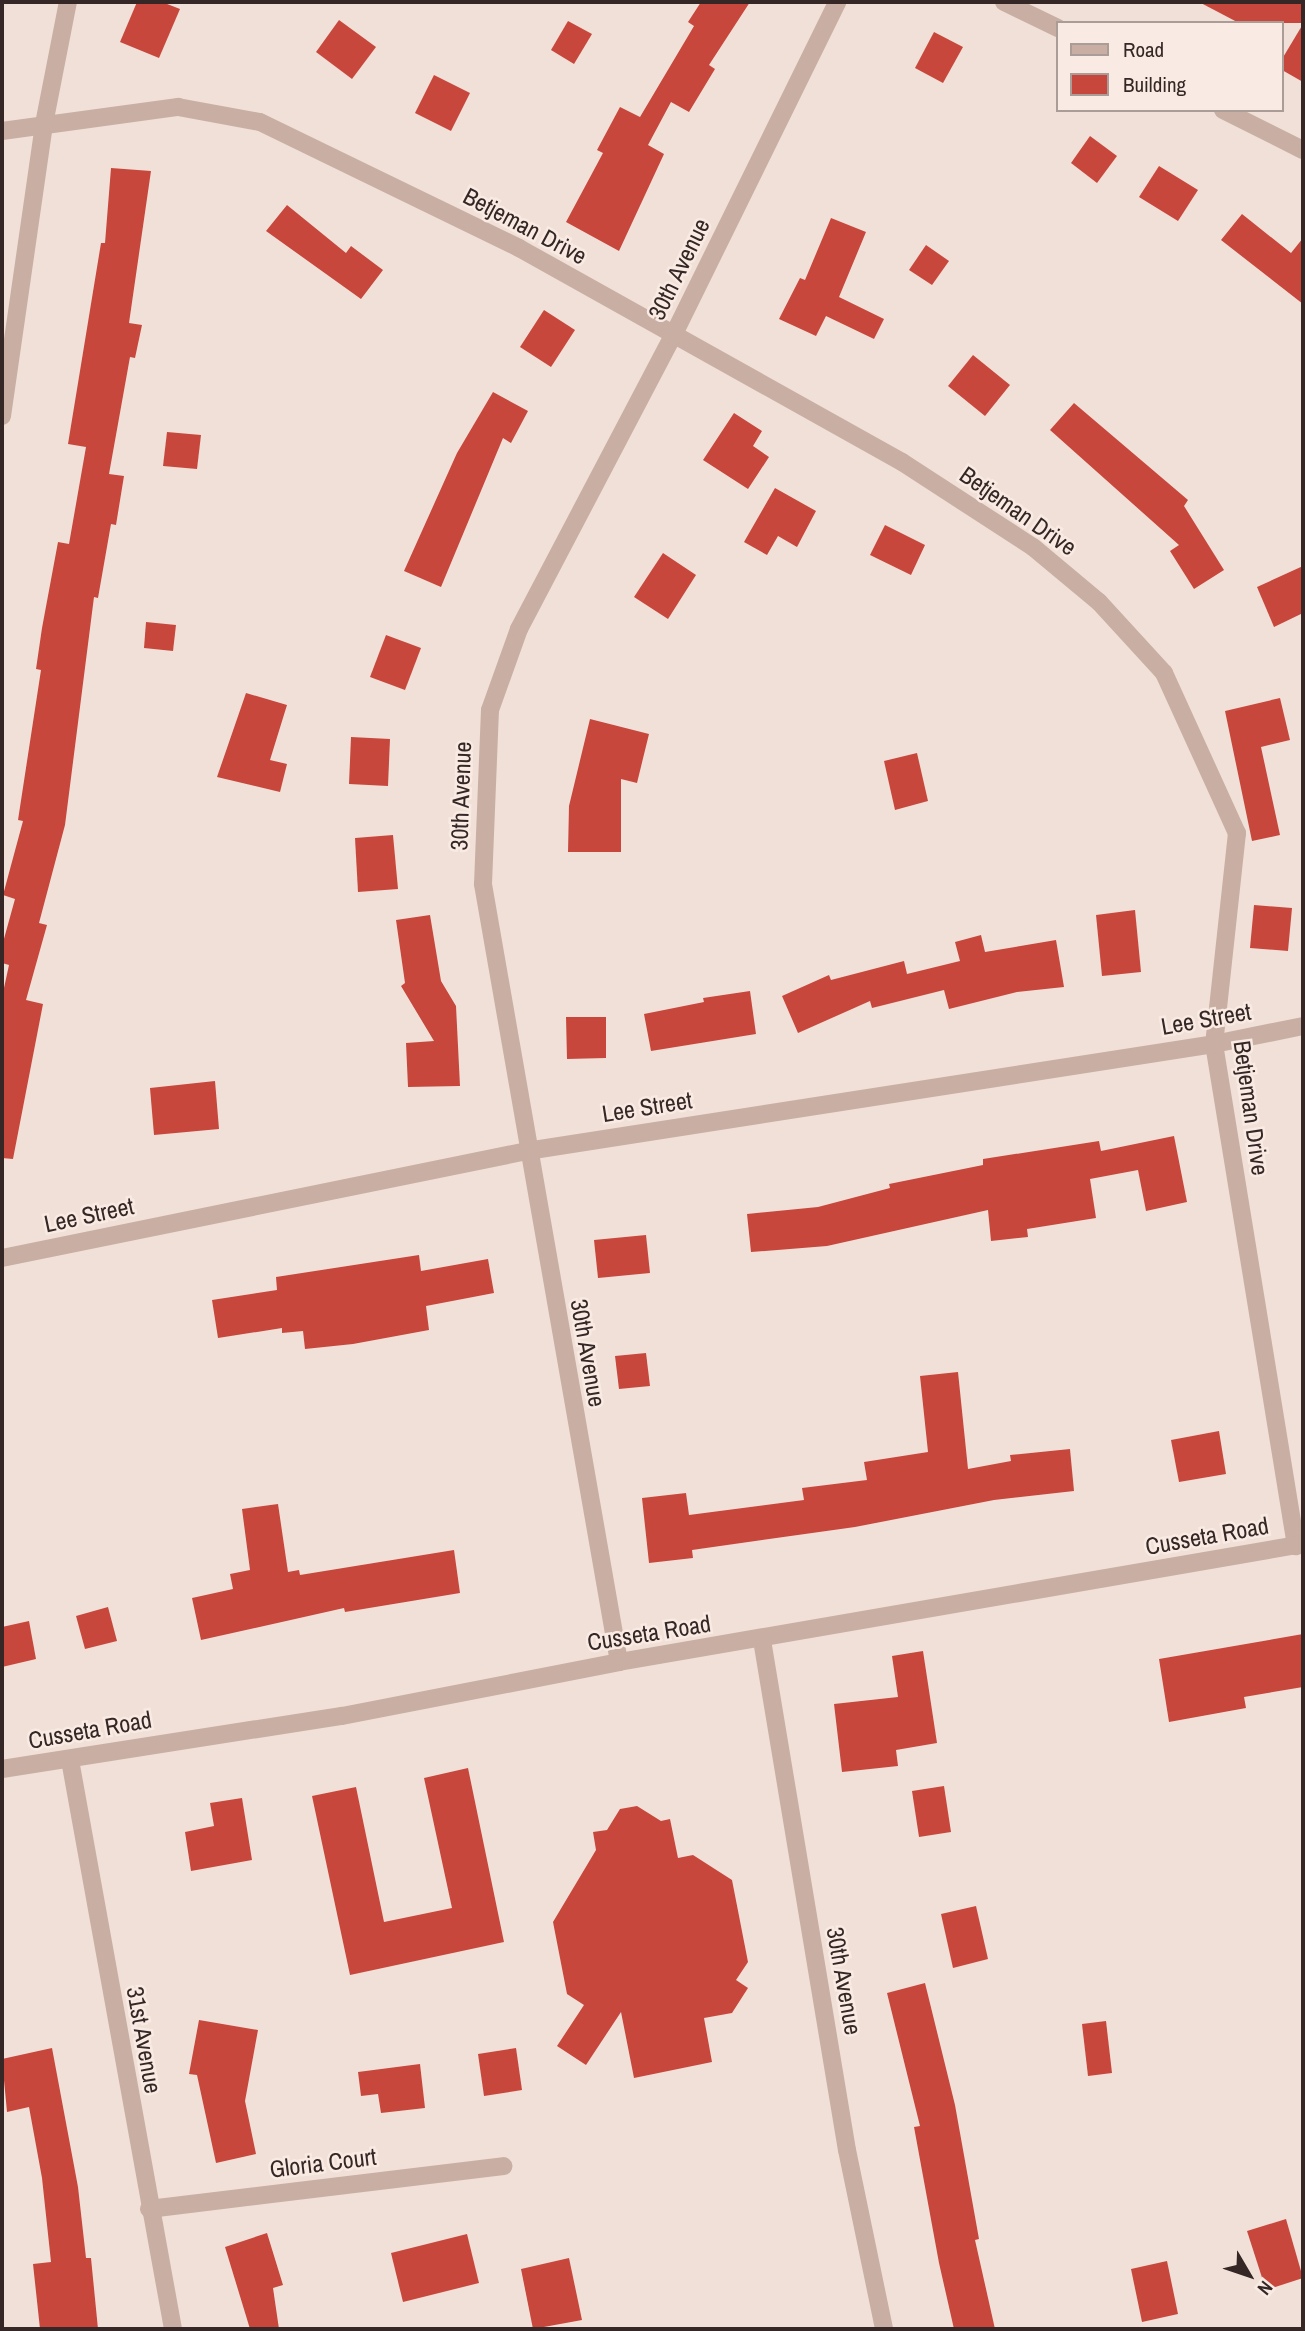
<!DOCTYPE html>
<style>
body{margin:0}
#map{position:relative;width:1305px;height:2331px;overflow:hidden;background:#f1e0d7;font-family:"Archivo Narrow",sans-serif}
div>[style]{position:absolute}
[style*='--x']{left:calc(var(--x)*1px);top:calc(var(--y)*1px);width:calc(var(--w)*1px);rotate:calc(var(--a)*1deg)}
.building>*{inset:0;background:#c8473d}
.minor>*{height:18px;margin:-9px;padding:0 9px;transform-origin:9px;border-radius:9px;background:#c9aea3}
span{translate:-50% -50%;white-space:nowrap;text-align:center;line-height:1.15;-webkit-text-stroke:5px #f9ebe3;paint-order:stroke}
.street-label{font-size:24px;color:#342725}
.frame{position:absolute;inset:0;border:4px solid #342725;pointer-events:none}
.legend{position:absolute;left:1056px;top:21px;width:228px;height:91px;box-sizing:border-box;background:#f9ebe3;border:2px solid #aa9d97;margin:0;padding:9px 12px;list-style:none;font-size:21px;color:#342725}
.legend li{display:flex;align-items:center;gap:14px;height:35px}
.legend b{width:35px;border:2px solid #aa9d97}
.north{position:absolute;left:1214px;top:2240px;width:70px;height:70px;-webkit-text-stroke:5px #f9ebe3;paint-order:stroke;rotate:129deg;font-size:19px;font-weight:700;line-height:28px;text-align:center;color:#342725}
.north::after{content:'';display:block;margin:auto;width:24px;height:32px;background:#342725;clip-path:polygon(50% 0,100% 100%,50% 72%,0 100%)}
</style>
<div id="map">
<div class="building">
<div style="clip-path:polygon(137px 2px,162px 2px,180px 9px,159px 58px,120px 42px)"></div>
<div style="clip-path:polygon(701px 2px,750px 2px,709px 65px,715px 69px,689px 112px,671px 102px,648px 145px,664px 154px,619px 251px,566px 222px,603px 153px,597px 150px,620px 107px,640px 117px,694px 26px,688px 22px)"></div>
<div style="clip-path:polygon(1199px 2px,1303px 2px,1303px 23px,1239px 23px)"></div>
<div style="clip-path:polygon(339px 20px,376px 47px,352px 79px,316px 52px)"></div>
<div style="clip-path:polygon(568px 21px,592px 34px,574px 64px,551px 50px)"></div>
<div style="clip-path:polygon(1303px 24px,1303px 82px,1282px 70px,1282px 59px)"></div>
<div style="clip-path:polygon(934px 32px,963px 47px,943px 83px,915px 68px)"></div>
<div style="clip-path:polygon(434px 75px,470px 93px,451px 131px,415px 113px)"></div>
<div style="clip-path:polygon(1090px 136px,1117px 156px,1097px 183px,1071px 163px)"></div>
<div style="clip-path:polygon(1159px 166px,1198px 190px,1178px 221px,1139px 197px)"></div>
<div style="clip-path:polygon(111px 168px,151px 171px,129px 323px,142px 325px,135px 358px,130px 357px,109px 474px,124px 476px,116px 525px,111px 524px,98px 598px,94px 597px,65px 825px,39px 923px,47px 925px,26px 1000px,43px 1004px,13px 1159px,2px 1158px,2px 997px,9px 965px,2px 963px,2px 946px,15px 899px,3px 895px,23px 821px,18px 820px,41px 670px,36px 669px,42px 628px,58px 542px,69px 544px,86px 447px,68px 444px,101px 243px,105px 243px)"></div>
<div style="clip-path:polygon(287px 205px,346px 253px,351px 246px,383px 270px,361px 299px,266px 231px)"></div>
<div style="clip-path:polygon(1242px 214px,1291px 253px,1303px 238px,1303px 304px,1221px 240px)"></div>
<div style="clip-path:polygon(831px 218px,866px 232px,839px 297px,884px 319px,874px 339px,826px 316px,816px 336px,779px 319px,800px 278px,805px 280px)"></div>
<div style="clip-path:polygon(926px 245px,949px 261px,932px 285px,909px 270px)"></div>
<div style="clip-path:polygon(544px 310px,575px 330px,551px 367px,520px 347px)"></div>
<div style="clip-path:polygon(973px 355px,1010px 385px,985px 416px,948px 386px)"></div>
<div style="clip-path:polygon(493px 392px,528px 411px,511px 443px,503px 438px,441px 587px,404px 571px,457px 453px)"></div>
<div style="clip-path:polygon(1074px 403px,1188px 500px,1184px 506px,1224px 570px,1194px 589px,1170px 551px,1179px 545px,1050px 430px)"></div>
<div style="clip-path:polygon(734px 413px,762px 431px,753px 446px,769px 457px,748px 489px,703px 460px)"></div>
<div style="clip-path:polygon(167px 432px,201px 435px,197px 469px,163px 466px)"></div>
<div style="clip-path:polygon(775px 488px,816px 511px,797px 547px,778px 536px,767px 555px,744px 542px)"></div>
<div style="clip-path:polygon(885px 525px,925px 545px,911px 575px,870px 555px)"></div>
<div style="clip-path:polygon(663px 553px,696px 575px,668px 619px,634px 597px)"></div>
<div style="clip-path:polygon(1303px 566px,1303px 613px,1274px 627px,1257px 587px)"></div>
<div style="clip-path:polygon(146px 622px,176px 625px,173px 651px,144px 648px)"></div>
<div style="clip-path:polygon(386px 635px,421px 648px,405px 690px,370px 677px)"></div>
<div style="clip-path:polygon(246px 693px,287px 705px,270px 760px,287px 764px,280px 792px,217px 777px)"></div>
<div style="clip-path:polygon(1280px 698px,1290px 740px,1261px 747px,1280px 835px,1252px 841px,1225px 711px)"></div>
<div style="clip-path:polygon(590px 719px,649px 734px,637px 783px,621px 779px,621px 852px,568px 852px,569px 806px)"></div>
<div style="clip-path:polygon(351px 737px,390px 739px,388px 786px,349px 784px)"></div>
<div style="clip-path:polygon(917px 753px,928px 801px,895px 810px,884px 761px)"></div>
<div style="clip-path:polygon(393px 835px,398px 889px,358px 892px,355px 838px)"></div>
<div style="clip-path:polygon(1254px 905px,1292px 908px,1288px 951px,1250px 948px)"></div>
<div style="clip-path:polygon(1135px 910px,1141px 972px,1102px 976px,1096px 915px)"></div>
<div style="clip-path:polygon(430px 915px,441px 981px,456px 1006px,460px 1086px,408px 1087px,406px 1043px,434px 1041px,401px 986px,405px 983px,396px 920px)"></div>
<div style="clip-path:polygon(981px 935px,985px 952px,1056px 940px,1064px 987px,1017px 992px,949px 1009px,944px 990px,872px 1008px,870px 1001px,798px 1033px,782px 996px,829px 975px,831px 980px,904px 961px,907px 974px,960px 961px,955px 942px)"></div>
<div style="clip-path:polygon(750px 991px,756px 1034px,651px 1051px,644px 1014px,704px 1002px,703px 998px)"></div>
<div style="clip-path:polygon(566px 1017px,606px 1017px,606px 1058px,567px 1059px)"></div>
<div style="clip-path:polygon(215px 1081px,219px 1129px,154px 1135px,150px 1088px)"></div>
<div style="clip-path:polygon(1174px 1136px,1187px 1202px,1146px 1211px,1138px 1170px,1090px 1179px,1096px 1218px,1027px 1229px,1028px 1237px,991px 1241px,988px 1210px,827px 1246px,751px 1252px,747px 1214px,818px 1207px,890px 1188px,889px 1184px,983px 1165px,983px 1159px,1099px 1141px,1101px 1151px)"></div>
<div style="clip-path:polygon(646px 1235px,650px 1273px,598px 1278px,594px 1240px)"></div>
<div style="clip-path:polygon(419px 1255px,421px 1271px,488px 1259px,494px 1293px,426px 1306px,429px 1330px,353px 1344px,305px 1349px,303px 1331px,282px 1333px,282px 1328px,218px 1338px,212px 1300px,277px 1290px,276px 1277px)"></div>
<div style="clip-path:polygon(646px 1353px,650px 1386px,619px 1389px,615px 1356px)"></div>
<div style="clip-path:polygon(958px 1372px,968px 1469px,1011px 1461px,1010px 1455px,1070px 1449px,1074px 1491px,994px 1500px,855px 1527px,692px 1550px,693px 1558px,649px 1563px,642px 1498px,686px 1493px,689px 1515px,804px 1500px,802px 1488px,867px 1480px,864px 1462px,928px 1452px,920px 1376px)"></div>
<div style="clip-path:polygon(1219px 1431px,1226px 1474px,1179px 1482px,1171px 1440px)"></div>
<div style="clip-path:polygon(278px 1504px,288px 1572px,299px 1570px,300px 1575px,454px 1550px,460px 1593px,345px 1612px,344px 1608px,201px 1640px,192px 1598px,233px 1589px,230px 1574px,250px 1570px,242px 1509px)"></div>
<div style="clip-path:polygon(108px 1607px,117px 1641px,85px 1649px,76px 1616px)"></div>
<div style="clip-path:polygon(29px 1621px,36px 1659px,2px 1667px,2px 1627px)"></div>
<div style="clip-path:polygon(1303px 1634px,1303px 1687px,1244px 1697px,1246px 1708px,1169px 1722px,1159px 1659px)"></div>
<div style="clip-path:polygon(923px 1651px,937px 1743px,896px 1750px,898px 1766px,842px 1772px,834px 1704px,898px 1697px,892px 1656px)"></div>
<div style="clip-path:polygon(468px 1768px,504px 1942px,350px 1975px,312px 1796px,356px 1787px,384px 1922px,452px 1908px,424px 1778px)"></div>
<div style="clip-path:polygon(944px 1786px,951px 1832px,919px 1837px,912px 1791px)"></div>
<div style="clip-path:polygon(242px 1798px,252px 1860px,191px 1871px,185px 1832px,214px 1826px,210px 1803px)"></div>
<div style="clip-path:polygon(637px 1806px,661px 1821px,670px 1819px,678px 1858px,693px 1855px,732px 1880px,748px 1962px,736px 1980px,748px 1988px,732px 2013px,704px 2018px,712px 2062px,634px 2078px,621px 2012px,586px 2065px,557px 2046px,584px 2005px,567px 1994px,553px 1922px,596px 1850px,593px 1832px,607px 1830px,620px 1809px)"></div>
<div style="clip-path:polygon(976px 1906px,988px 1959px,953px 1968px,941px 1914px)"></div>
<div style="clip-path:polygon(925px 1983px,955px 2105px,979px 2239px,975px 2240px,995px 2329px,954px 2329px,939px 2263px,914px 2127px,920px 2126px,887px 1993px)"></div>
<div style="clip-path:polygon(199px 2020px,258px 2030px,245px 2101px,256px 2154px,216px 2163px,197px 2075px,189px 2074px)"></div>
<div style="clip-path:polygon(1106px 2021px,1112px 2073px,1088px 2076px,1082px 2024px)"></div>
<div style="clip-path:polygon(52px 2048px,78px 2187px,86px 2258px,91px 2258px,98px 2329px,40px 2329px,33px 2264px,51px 2262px,42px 2178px,29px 2107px,7px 2112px,2px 2059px)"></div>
<div style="clip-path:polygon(516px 2048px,522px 2090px,484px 2096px,478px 2054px)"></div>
<div style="clip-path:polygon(420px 2064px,425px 2108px,381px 2113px,378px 2094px,361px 2096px,358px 2072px)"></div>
<div style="clip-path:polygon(1286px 2219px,1303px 2278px,1266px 2290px,1247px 2231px)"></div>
<div style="clip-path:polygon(267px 2233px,283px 2285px,273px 2288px,279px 2329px,250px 2329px,225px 2247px)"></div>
<div style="clip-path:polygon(467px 2234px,479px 2283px,403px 2302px,391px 2253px)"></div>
<div style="clip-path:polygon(569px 2258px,582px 2320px,533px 2329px,521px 2269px)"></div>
<div style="clip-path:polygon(1167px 2261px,1178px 2314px,1142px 2322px,1131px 2269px)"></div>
</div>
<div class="minor">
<div style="--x:1004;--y:2;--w:60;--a:25.7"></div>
<div style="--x:1223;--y:110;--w:89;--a:26.6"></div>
<div style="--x:2;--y:131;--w:178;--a:-7.8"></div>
<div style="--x:178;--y:107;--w:83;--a:10.4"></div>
<div style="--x:260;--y:122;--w:288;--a:25.9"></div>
<div style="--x:519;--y:248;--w:439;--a:29.2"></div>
<div style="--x:902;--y:462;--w:156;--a:33"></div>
<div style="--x:1033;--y:547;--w:86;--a:39.8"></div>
<div style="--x:1099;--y:602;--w:96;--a:47.5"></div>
<div style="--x:1164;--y:673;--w:176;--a:65.5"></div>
<div style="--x:1237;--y:833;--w:212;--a:96.2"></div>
<div style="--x:1214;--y:1044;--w:509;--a:80.72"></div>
<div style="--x:2;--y:416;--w:295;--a:-81.8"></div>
<div style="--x:44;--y:124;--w:124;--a:-78.9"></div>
<div style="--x:2;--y:1258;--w:536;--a:-11.52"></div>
<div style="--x:527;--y:1151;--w:695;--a:-8.85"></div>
<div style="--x:1214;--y:1044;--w:91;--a:-11.4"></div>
<div style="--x:762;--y:1640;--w:517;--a:80.54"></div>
<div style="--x:847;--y:2150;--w:183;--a:78.3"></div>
<div style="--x:619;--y:1662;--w:790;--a:-99.92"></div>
<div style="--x:483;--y:884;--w:174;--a:-87.7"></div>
<div style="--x:490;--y:710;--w:86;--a:-70.3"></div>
<div style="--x:519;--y:629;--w:331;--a:-62.3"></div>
<div style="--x:673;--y:336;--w:372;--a:-63.8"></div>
<div style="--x:70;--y:1760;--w:578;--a:79.74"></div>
<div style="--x:2;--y:1769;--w:344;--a:-8.9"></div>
<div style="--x:342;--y:1716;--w:282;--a:-11"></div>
<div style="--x:619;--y:1662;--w:694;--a:-9.79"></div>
<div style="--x:149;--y:2209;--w:357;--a:-6.9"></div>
</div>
<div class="street-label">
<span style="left:525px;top:226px;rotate:28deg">Betjeman Drive</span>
<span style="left:679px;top:269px;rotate:-64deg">30th Avenue</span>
<span style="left:1018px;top:511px;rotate:35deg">Betjeman Drive</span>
<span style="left:461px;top:796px;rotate:-88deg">30th Avenue</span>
<span style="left:1206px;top:1019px;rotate:-10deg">Lee Street</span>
<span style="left:647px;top:1107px;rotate:-9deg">Lee Street</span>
<span style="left:1251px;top:1108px;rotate:82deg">Betjeman Drive</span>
<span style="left:89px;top:1215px;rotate:-12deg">Lee Street</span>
<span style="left:588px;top:1353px;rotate:80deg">30th Avenue</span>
<span style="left:1207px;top:1536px;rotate:-10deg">Cusseta Road</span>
<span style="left:649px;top:1633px;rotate:-9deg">Cusseta Road</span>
<span style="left:90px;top:1730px;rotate:-10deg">Cusseta Road</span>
<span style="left:844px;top:1981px;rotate:80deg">30th Avenue</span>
<span style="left:144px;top:2040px;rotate:80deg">31st Avenue</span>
<span style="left:323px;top:2163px;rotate:-7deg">Gloria Court</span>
</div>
<div class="frame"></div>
<ul class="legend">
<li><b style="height:9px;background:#c9aea3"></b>Road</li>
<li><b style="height:19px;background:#c8473d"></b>Building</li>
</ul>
<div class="north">N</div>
</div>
